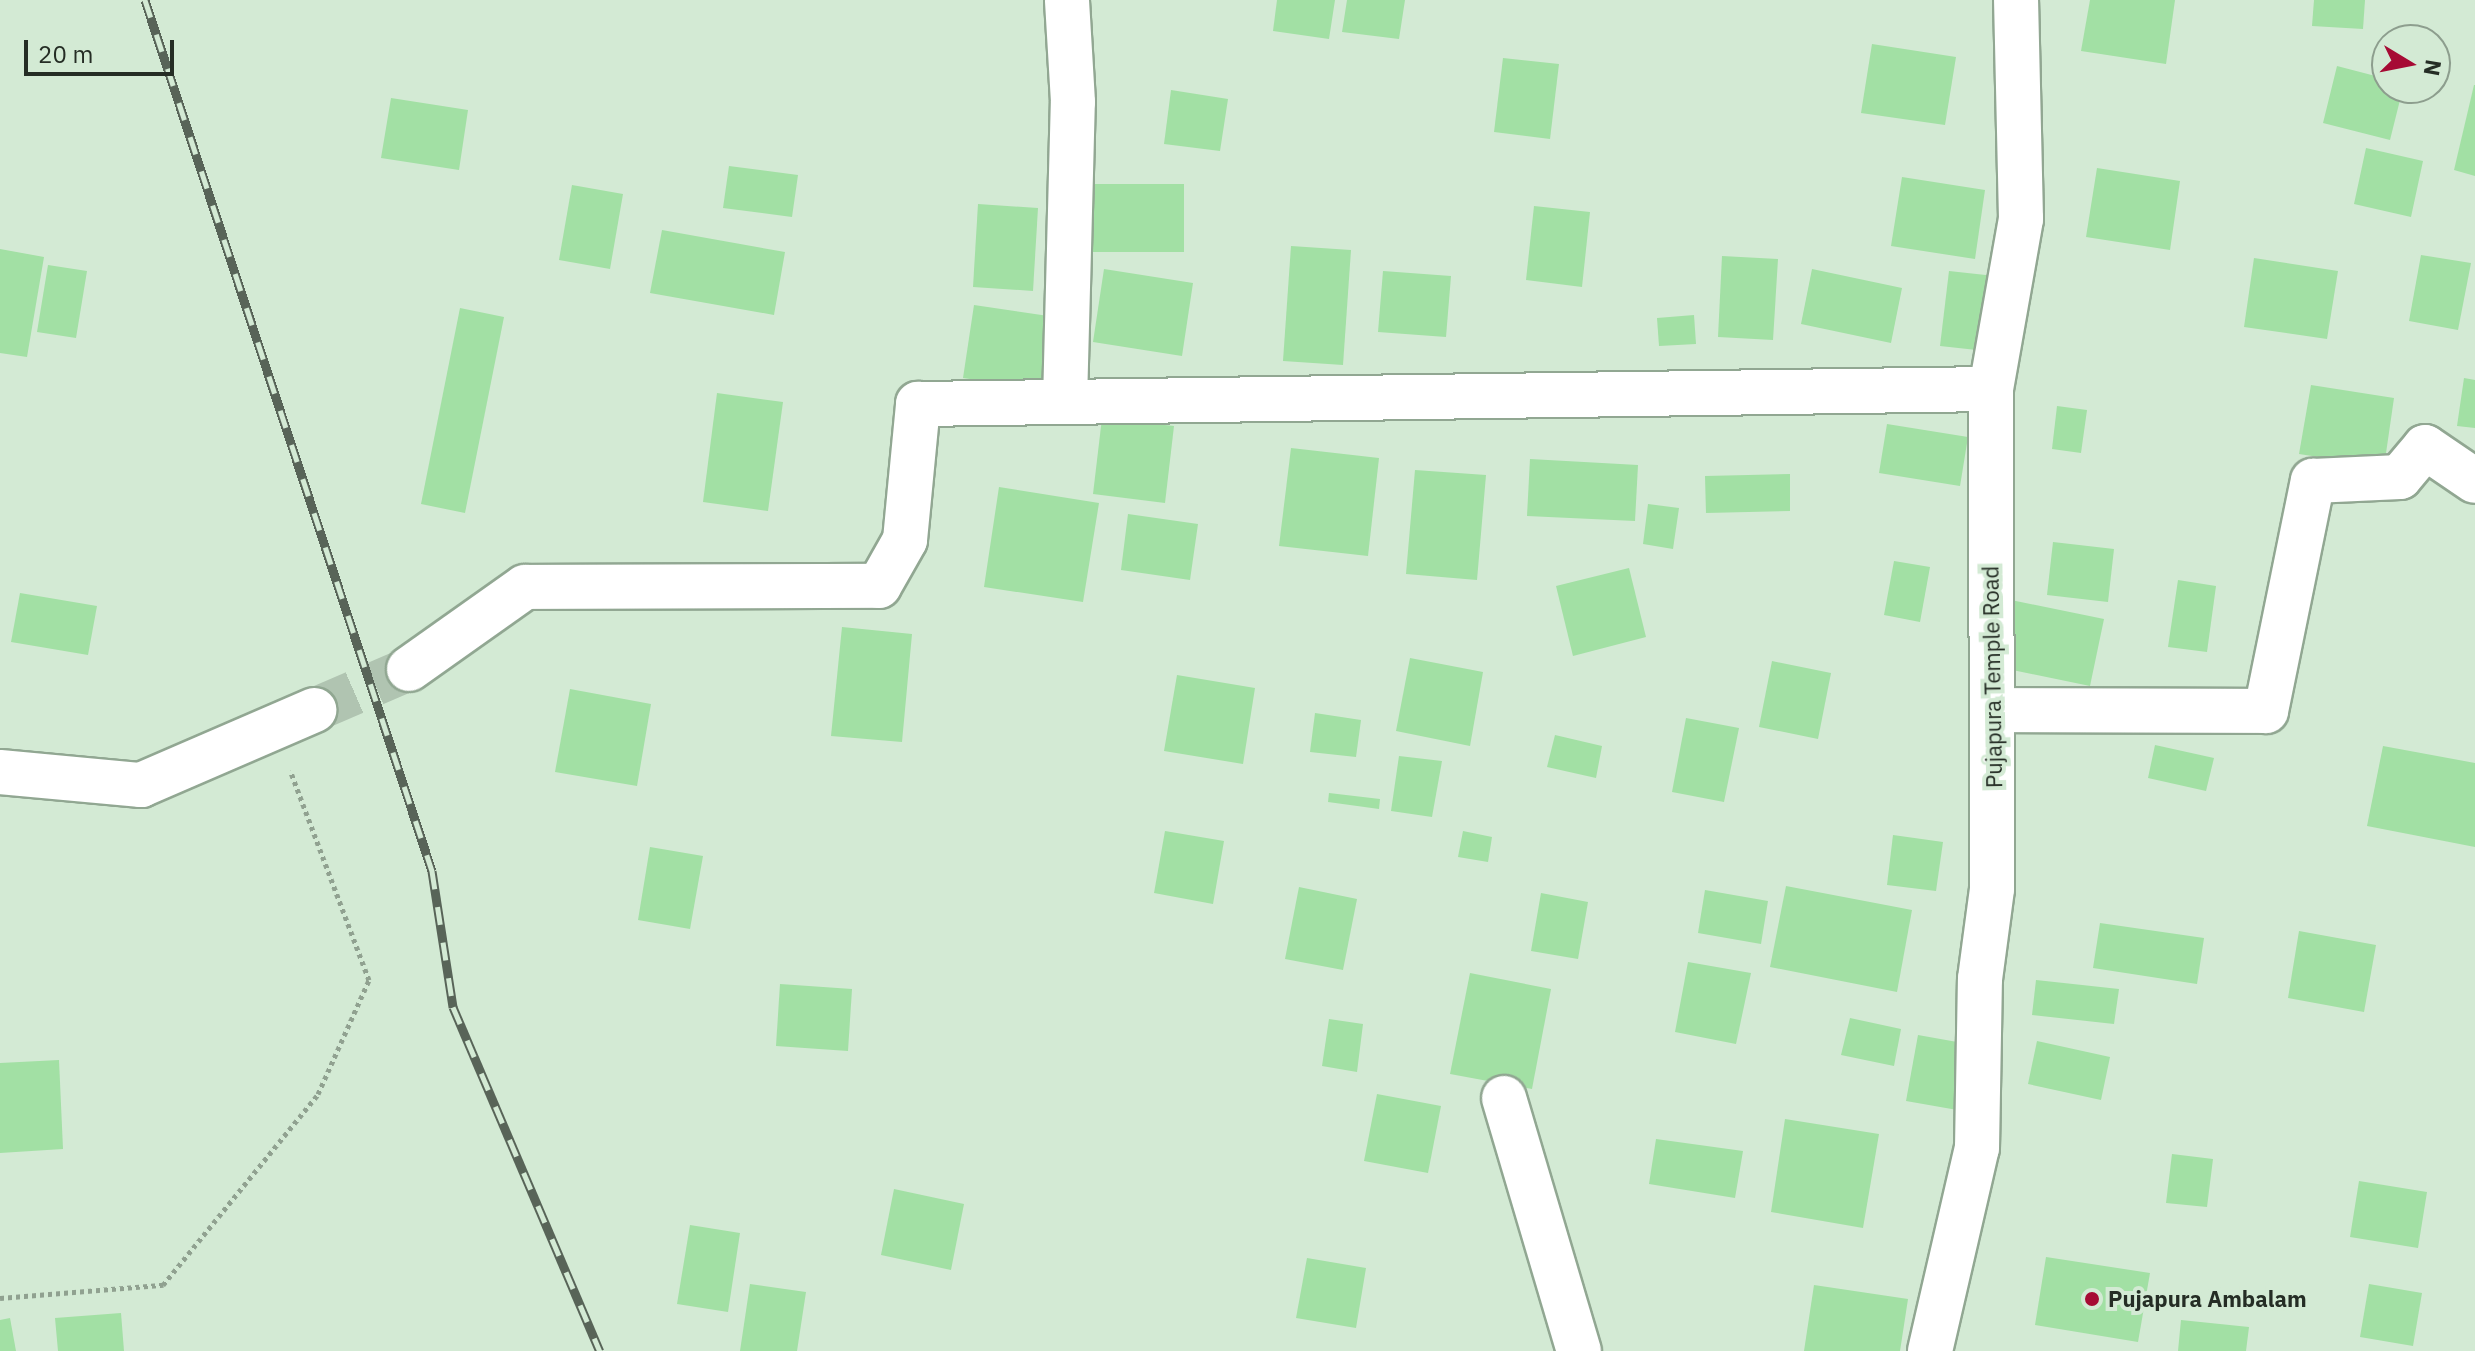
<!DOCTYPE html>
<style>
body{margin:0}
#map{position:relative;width:2475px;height:1351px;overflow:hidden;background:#d3ead4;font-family:"IBM Plex Sans",sans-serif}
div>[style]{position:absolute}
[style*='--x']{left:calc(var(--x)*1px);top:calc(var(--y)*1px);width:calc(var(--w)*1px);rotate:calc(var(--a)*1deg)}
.building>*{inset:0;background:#a2e0a4}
.street-tunnel>*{height:44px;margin-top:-22px;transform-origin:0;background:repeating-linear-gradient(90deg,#b0c4b1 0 44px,transparent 0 66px)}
.path>*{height:5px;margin-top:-2.5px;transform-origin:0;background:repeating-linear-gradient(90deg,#90a190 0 4px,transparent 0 8px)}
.roads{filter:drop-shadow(2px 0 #91a792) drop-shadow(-2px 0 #91a792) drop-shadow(0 2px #91a792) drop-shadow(0 -2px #91a792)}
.street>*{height:44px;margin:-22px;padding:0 22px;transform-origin:22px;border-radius:22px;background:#fff}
.rail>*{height:9px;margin-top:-4.5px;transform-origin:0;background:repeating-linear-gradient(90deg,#d3ead4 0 18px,#586458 0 36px);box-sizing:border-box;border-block:2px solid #586458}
.dots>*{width:22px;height:22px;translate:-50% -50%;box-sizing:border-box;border:4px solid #d3ead4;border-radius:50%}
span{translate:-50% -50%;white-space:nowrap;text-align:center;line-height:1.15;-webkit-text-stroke:8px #d3ead4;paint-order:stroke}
.street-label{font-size:22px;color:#252d25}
.poi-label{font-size:22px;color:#252d25;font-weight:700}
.left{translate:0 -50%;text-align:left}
.north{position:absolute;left:2371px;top:24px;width:80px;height:80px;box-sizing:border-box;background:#d3ead4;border:2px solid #8d9e8e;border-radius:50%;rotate:100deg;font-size:22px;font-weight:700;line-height:32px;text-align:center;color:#252d25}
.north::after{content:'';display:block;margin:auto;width:28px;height:36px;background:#a60b34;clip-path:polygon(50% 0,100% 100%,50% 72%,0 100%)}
.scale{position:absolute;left:24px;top:40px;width:150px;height:36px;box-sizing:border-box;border:4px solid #252d25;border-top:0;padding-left:10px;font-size:24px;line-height:28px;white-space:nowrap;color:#252d25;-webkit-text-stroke:6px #d3ead4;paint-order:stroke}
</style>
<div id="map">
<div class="building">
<div style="clip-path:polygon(1277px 0,1335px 0,1329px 39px,1273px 31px)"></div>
<div style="clip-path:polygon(1347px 0,1405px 0,1399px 39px,1342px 32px)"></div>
<div style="clip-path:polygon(2090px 0,2175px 0,2166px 64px,2081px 51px)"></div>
<div style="clip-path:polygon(2314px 0,2365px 0,2363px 29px,2312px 26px)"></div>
<div style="clip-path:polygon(1872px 44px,1956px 57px,1945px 125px,1861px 113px)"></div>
<div style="clip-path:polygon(1503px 58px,1559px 64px,1550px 139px,1494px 132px)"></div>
<div style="clip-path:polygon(2337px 66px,2387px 79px,2387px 88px,2403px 88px,2390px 140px,2323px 123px)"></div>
<div style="clip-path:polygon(2474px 85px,2475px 85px,2475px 176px,2454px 170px)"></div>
<div style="clip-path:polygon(1171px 90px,1228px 99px,1220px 151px,1164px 144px)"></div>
<div style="clip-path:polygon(391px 98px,468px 110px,459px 170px,381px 158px)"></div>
<div style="clip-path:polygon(2366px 148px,2423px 161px,2411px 217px,2354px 204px)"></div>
<div style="clip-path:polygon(729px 166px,798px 175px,792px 217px,723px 208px)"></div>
<div style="clip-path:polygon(2097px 168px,2180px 181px,2170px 250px,2086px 237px)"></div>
<div style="clip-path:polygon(1902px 177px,1985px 190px,1975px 259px,1891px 246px)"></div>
<div style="clip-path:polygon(1093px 184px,1184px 184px,1184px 252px,1092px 252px)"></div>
<div style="clip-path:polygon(572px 185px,623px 194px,610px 269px,559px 260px)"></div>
<div style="clip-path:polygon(978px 204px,1038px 208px,1033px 291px,973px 287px)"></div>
<div style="clip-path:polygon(1534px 206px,1590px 212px,1582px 287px,1526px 280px)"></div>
<div style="clip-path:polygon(662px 230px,785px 252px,774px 315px,650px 293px)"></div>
<div style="clip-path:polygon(1291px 246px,1351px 250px,1343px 365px,1283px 361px)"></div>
<div style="clip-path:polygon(0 249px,44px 257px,27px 357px,0 353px)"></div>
<div style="clip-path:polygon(2421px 255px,2471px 263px,2458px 330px,2409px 321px)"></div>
<div style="clip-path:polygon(1722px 256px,1778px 259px,1773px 340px,1718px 337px)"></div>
<div style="clip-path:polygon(2254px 258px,2338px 271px,2327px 339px,2244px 327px)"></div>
<div style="clip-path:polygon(48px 265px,87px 271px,76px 338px,37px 332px)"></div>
<div style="clip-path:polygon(1104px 269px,1193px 283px,1182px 356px,1093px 342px)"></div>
<div style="clip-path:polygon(1812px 269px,1902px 288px,1891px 343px,1801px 324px)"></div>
<div style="clip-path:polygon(1383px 271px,1451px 276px,1446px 337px,1378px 332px)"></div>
<div style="clip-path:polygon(1949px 271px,2004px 277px,1995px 352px,1940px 346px)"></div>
<div style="clip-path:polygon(974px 305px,1062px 318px,1052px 391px,963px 378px)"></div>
<div style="clip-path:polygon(460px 308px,504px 317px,465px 513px,421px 504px)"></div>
<div style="clip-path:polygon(1694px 315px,1696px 344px,1659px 346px,1657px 318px)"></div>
<div style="clip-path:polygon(2464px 378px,2475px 380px,2475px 428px,2457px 426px)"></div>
<div style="clip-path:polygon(2311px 385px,2394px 398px,2384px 467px,2299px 454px)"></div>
<div style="clip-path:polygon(717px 393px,783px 402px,768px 511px,703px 502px)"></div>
<div style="clip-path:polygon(2057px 406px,2087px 410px,2081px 453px,2052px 449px)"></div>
<div style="clip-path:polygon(1102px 418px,1174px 426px,1165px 503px,1093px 494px)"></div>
<div style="clip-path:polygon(1887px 424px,1968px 437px,1960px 486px,1879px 473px)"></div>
<div style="clip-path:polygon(1291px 448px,1379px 458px,1368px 556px,1279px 546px)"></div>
<div style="clip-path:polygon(1530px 459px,1638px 465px,1635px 521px,1527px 516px)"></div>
<div style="clip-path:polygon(1415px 470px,1486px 475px,1477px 580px,1406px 574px)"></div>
<div style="clip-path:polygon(1790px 474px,1790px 511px,1706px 513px,1705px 476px)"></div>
<div style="clip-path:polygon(999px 487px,1099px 503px,1083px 602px,984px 587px)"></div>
<div style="clip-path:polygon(1648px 504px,1679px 508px,1673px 549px,1643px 544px)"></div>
<div style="clip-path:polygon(1128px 514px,1198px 524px,1190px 580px,1121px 570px)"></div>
<div style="clip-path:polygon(2053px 542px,2114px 549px,2108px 602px,2047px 595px)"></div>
<div style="clip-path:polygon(1894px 561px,1930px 567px,1920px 622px,1884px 615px)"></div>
<div style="clip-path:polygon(1629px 568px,1646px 637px,1573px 656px,1556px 586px)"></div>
<div style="clip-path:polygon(2178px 580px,2216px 586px,2207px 652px,2168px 647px)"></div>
<div style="clip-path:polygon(20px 593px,97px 606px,88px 655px,11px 642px)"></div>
<div style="clip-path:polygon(2011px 600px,2104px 619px,2090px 686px,1998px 667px)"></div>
<div style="clip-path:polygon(842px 627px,912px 634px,902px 742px,831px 736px)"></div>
<div style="clip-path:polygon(1410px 658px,1483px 672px,1470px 746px,1396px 731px)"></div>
<div style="clip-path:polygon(1772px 661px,1831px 673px,1818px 739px,1759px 727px)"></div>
<div style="clip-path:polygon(1177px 675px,1255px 688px,1243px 764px,1164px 751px)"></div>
<div style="clip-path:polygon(570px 689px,651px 704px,637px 786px,555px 772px)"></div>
<div style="clip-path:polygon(1315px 713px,1361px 720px,1356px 757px,1310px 752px)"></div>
<div style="clip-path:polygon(1686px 718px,1739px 728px,1724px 802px,1672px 792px)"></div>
<div style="clip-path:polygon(1555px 735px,1602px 746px,1596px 778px,1547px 767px)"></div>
<div style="clip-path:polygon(2155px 745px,2214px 758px,2206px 791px,2148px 778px)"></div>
<div style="clip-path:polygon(2383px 746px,2475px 763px,2475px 847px,2367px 826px)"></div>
<div style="clip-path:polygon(1399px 756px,1442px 761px,1432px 817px,1391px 811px)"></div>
<div style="clip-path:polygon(1329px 793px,1380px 799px,1379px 809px,1328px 802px)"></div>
<div style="clip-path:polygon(1165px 831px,1224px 841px,1213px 904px,1154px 893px)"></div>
<div style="clip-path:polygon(1463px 831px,1492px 837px,1488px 862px,1458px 857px)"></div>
<div style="clip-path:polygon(1893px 835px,1943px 842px,1936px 891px,1887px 885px)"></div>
<div style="clip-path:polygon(650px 847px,703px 856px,690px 929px,638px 920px)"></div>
<div style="clip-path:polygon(1786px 886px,1912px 910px,1897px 992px,1770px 967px)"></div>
<div style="clip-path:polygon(1299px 887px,1357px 899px,1343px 970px,1285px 959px)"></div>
<div style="clip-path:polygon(1705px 890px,1768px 901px,1761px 944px,1698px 933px)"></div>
<div style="clip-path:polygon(1541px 893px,1588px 902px,1578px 959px,1531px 951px)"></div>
<div style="clip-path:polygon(2100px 923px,2204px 938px,2197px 984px,2093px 968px)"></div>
<div style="clip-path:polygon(2299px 931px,2376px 945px,2364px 1012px,2288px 998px)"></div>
<div style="clip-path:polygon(1688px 962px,1751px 973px,1736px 1044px,1675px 1032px)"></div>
<div style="clip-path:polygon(1470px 973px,1551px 989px,1532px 1089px,1450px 1074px)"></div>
<div style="clip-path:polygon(2036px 980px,2119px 989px,2114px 1024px,2032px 1015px)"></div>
<div style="clip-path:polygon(780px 984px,852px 989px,848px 1051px,776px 1046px)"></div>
<div style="clip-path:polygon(1850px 1018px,1901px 1029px,1894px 1066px,1841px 1055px)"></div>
<div style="clip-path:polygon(1329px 1019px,1363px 1024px,1357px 1072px,1322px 1066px)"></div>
<div style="clip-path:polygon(1918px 1035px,1974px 1045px,1963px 1111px,1906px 1101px)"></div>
<div style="clip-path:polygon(2037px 1041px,2110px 1057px,2101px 1100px,2028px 1084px)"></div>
<div style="clip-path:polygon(59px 1060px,63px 1149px,0 1153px,0 1063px)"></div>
<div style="clip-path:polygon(1377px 1094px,1441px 1106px,1428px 1173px,1364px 1161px)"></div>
<div style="clip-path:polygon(1785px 1119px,1879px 1134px,1863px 1228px,1771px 1212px)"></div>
<div style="clip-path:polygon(1656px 1139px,1743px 1151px,1735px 1198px,1649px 1184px)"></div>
<div style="clip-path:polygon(2172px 1154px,2213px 1159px,2207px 1207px,2166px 1203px)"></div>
<div style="clip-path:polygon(2359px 1181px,2427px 1192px,2418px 1248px,2350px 1237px)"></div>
<div style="clip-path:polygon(894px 1189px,964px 1204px,951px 1270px,881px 1255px)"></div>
<div style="clip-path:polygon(690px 1225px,740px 1233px,728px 1312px,677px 1304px)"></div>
<div style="clip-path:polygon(2046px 1257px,2150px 1273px,2138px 1342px,2035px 1325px)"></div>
<div style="clip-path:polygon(1307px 1258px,1366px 1268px,1356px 1328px,1296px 1318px)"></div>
<div style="clip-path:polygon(750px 1284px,806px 1292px,797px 1351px,740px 1351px)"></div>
<div style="clip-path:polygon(2369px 1284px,2422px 1293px,2413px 1346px,2360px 1337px)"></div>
<div style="clip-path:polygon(1814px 1285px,1908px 1299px,1900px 1351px,1804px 1351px)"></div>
<div style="clip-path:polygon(121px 1313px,124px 1351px,58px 1351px,55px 1318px)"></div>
<div style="clip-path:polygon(10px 1318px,16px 1351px,0 1351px,0 1320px)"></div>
<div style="clip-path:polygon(2181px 1320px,2249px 1327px,2246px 1351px,2178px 1351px)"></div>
</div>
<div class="street-tunnel">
<div style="--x:314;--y:710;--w:103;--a:-23.3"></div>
</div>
<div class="path">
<div style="--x:0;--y:1298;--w:164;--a:-4.6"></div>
<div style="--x:163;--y:1285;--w:246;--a:-50.9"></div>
<div style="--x:318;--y:1094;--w:125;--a:-65.9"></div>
<div style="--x:369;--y:980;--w:224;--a:-110.6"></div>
</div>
<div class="roads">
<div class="street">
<div style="--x:1065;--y:402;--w:300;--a:-88.5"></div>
<div style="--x:1073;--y:102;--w:102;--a:-93.4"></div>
<div style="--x:409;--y:669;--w:142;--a:-35.3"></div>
<div style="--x:525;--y:587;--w:354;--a:-0.2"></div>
<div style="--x:879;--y:586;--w:53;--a:-60.5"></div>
<div style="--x:905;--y:540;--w:137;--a:-84.5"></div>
<div style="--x:918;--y:404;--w:1073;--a:-0.8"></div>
<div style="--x:1994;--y:710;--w:272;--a:0.2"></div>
<div style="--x:2266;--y:711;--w:235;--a:-78.5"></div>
<div style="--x:2313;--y:481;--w:87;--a:-2.6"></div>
<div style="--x:2400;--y:477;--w:39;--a:-50"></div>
<div style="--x:2425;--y:447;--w:60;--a:34.2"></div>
<div style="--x:0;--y:772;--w:142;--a:5.3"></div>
<div style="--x:141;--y:785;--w:189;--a:-23.4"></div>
<div style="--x:1504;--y:1098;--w:264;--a:73.5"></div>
<div style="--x:1930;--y:1351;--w:208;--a:-77"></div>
<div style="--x:1977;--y:1148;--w:169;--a:-89"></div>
<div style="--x:1980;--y:979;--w:91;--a:-82.4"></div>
<div style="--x:1992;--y:889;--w:500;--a:-90.11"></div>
<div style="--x:1991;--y:389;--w:173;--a:-80"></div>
<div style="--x:2021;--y:219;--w:219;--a:-91.3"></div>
</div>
</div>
<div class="rail">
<div style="--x:145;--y:0;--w:917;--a:71.76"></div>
<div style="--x:432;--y:871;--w:138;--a:81.2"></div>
<div style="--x:453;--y:1007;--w:374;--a:66.9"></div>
</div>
<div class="dots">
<div style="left:2092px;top:1299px;background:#a60b34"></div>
</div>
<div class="street-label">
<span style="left:1992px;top:677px;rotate:-91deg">Pujapura Temple Road</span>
</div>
<div class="poi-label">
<span class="left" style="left:2108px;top:1299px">Pujapura Ambalam</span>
</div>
<div class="north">N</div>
<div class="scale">20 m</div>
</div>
